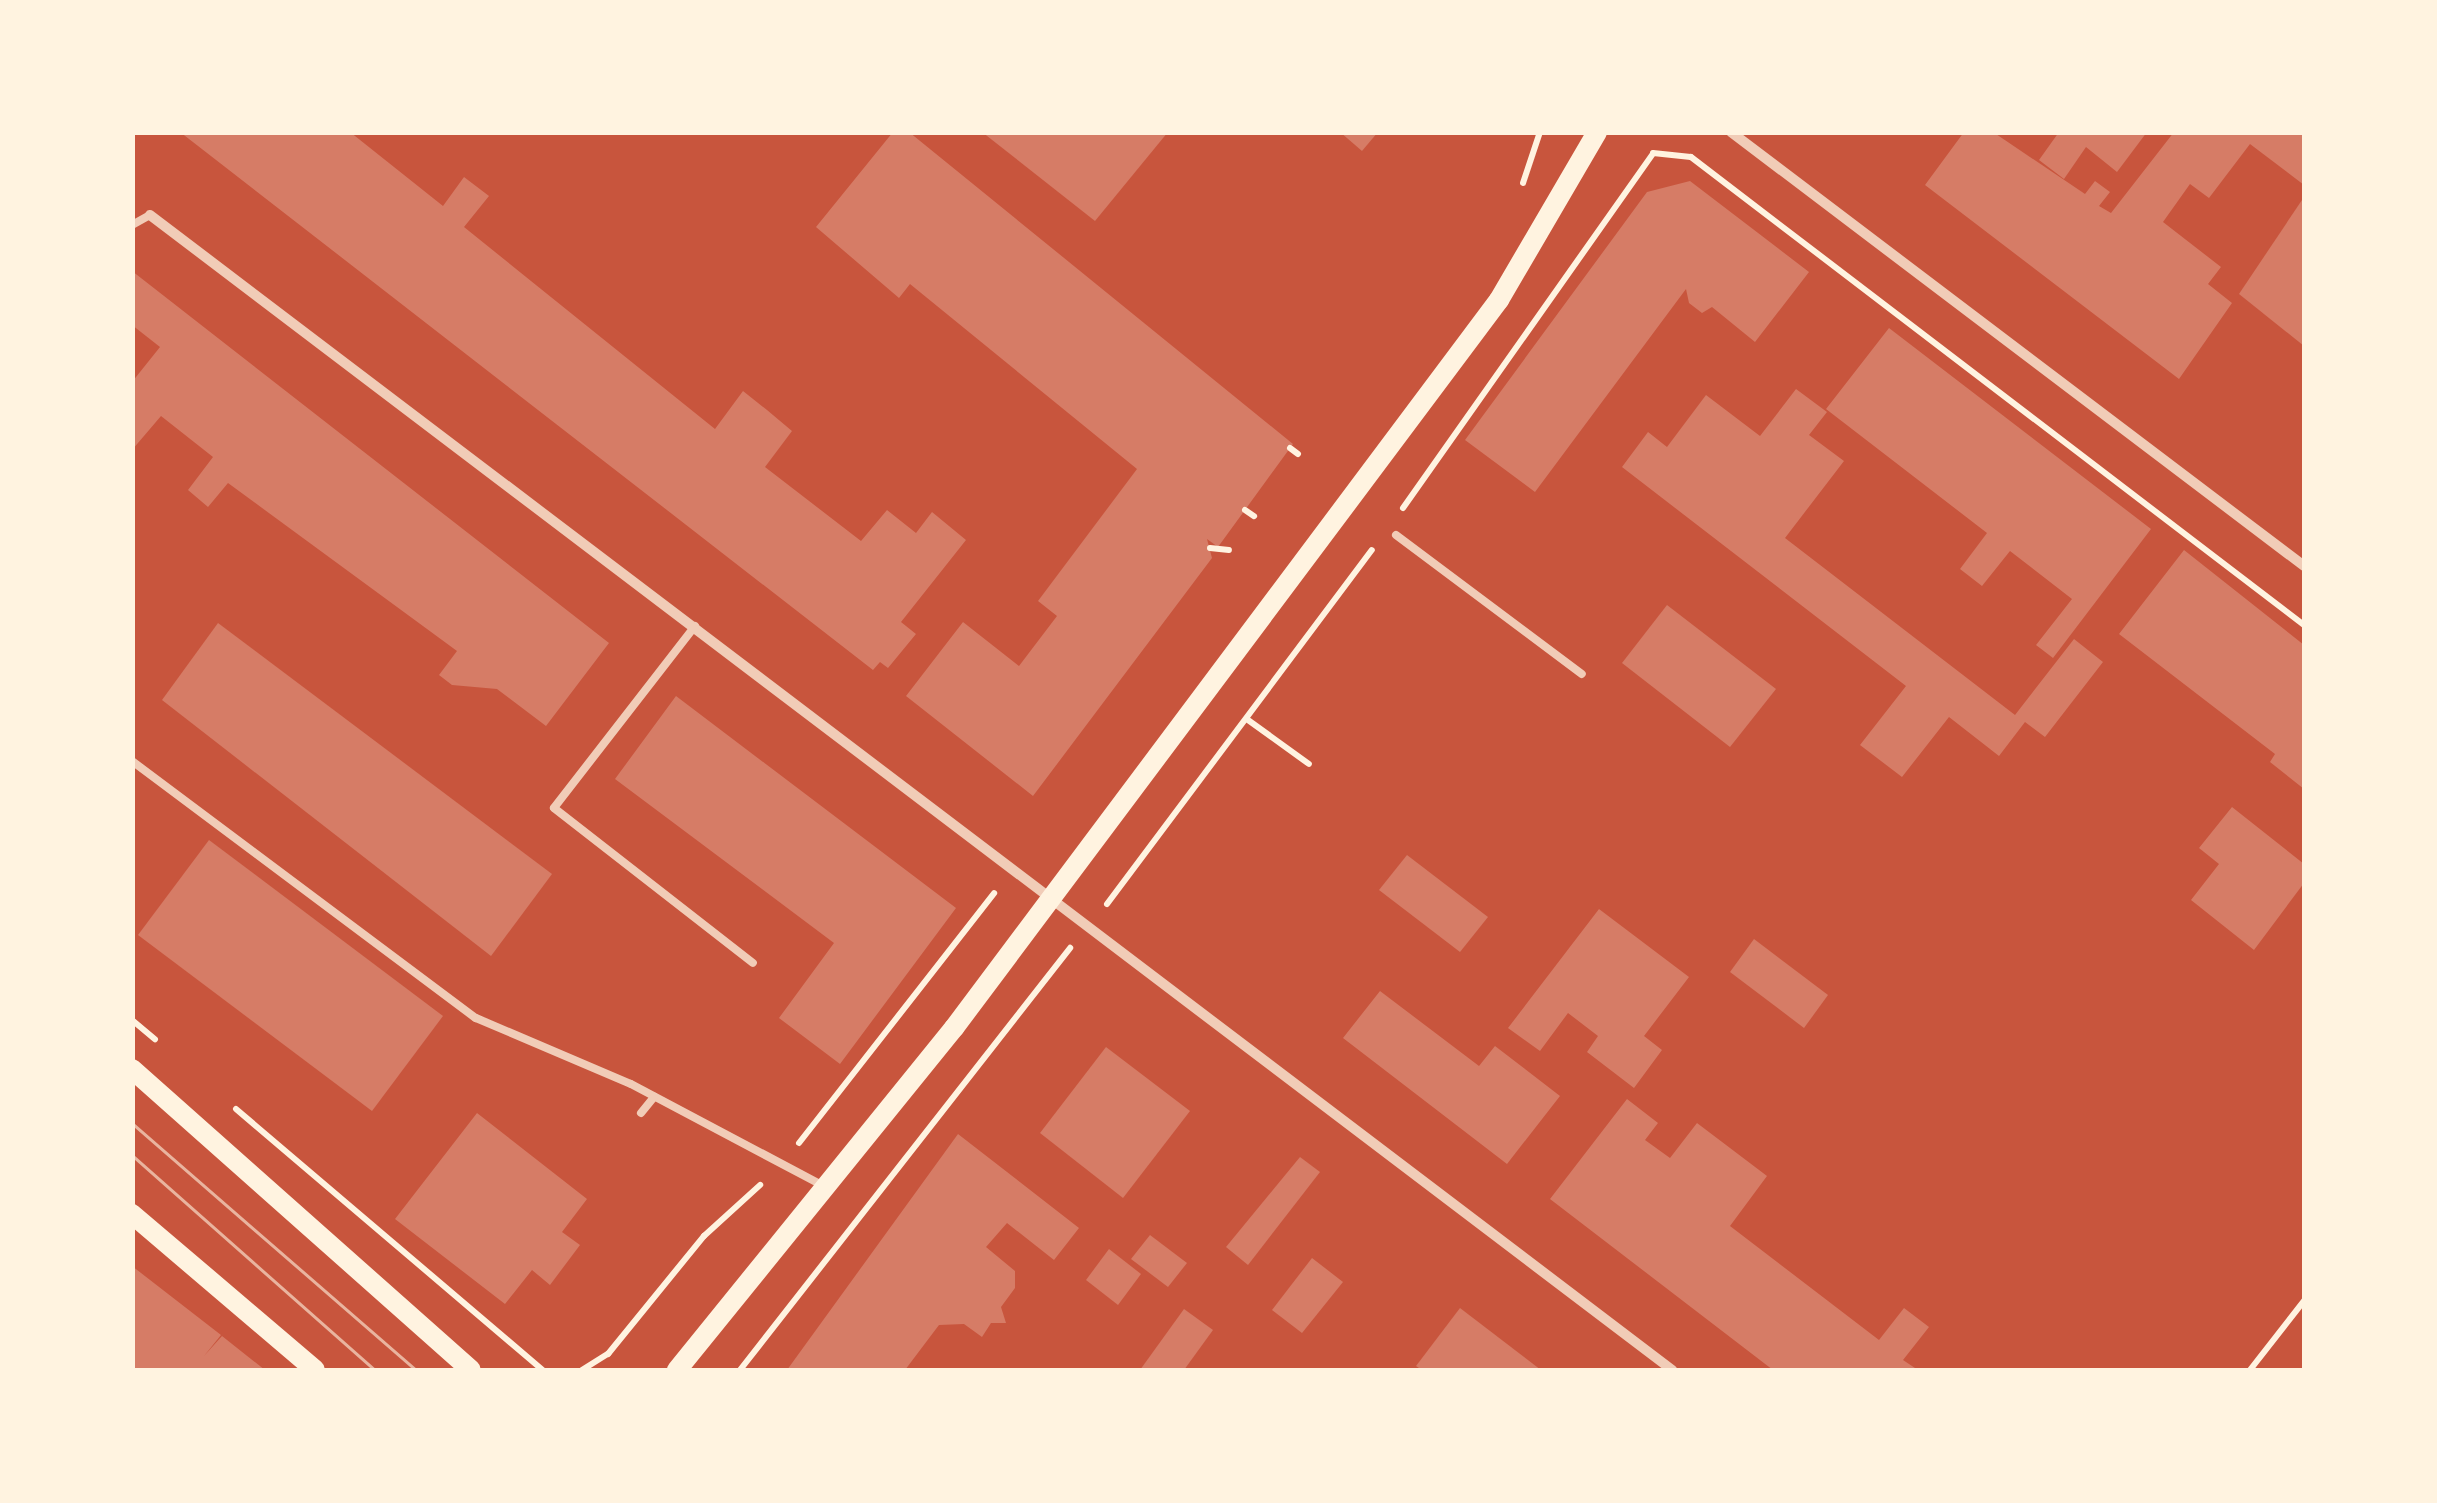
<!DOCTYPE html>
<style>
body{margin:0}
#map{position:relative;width:2437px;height:1503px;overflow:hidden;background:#c8553d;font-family:"Fira Sans",sans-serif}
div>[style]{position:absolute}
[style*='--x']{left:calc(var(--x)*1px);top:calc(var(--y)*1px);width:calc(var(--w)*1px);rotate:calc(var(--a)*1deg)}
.building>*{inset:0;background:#d67c66}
.path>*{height:6px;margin:-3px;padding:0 3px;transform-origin:3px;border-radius:3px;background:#fff3e0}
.service>*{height:8px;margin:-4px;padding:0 4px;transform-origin:4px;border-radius:4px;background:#f1ccb7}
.minor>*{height:10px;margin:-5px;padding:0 5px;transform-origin:5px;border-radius:5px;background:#f1ccb7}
.secondary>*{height:20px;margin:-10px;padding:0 10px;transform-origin:10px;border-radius:10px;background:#fff3e0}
.tram>*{height:2.5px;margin:-1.25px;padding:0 1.25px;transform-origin:1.25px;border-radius:1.25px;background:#e9b49f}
span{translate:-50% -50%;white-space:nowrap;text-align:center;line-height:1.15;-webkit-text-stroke:8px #fff3e0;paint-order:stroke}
.frame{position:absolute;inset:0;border:135px solid #fff3e0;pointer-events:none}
</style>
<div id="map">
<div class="building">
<div style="clip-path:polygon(180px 132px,350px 132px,443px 206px,464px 177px,489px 196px,464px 227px,715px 429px,743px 391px,767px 410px,792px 431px,765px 467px,861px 541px,887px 510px,916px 533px,932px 512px,966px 540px,901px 622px,916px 634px,888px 668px,880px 662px,873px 670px)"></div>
<div style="clip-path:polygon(893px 132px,909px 132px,1293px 444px,1218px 547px,1207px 539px,1212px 558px,1033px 796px,906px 696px,963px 622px,1019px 666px,1057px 616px,1038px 601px,1137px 469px,910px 284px,899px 298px,816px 227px)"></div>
<div style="clip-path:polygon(982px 132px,1168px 132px,1095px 221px)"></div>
<div style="clip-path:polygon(1340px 132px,1378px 132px,1362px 151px)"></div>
<div style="clip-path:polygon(1964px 132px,1993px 132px,2085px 194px,2095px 181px,2110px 192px,2099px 206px,2111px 213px,2174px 132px,2304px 132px,2304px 185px,2250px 144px,2209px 198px,2190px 184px,2163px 222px,2221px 267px,2208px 284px,2232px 303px,2179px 379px,1925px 185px)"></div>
<div style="clip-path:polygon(2059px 132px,2147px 132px,2117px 172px,2086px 147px,2064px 179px,2039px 160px)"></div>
<div style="clip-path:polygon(1690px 181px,1809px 272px,1755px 342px,1712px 307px,1702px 313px,1689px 303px,1686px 289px,1535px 492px,1465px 440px,1647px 192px)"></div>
<div style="clip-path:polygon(2304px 197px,2304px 346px,2239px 294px)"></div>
<div style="clip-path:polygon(132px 271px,609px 643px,546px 726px,497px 689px,452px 685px,439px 675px,457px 651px,228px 483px,208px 507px,188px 490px,213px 457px,161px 416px,132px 450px,132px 382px,160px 347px,132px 325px)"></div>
<div style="clip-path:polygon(1889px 328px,2151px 529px,2053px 658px,2036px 645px,2072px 599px,2010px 551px,1982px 586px,1960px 569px,1987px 533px,1826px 409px)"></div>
<div style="clip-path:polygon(1796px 389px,1827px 412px,1809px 435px,1844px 461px,1785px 538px,2015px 715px,2074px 639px,2103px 662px,2045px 737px,2025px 722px,1999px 756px,1949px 717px,1902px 777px,1860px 745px,1906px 686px,1622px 467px,1648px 432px,1667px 447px,1706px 395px,1760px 436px)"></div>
<div style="clip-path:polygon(2184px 550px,2304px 645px,2304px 789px,2270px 762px,2275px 754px,2119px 634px)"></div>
<div style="clip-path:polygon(1667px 605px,1776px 689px,1730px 747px,1622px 663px)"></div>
<div style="clip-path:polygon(218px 623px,552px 874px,491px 956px,162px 700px)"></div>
<div style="clip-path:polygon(676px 696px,956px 908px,840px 1064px,779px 1018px,834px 943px,615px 779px)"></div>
<div style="clip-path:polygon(2232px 807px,2304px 864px,2304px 883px,2254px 950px,2191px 900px,2219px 864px,2199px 848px)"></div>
<div style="clip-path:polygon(209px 840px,443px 1016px,372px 1111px,138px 935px)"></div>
<div style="clip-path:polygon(1407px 855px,1488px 917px,1460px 952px,1379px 890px)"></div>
<div style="clip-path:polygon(1599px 909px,1689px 977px,1644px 1036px,1662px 1050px,1634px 1088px,1587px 1052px,1598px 1036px,1568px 1013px,1540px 1051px,1508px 1028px)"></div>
<div style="clip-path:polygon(1754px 939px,1828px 995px,1804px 1028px,1730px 972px)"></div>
<div style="clip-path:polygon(1380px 991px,1479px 1066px,1495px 1046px,1560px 1096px,1507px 1164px,1343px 1038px)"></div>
<div style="clip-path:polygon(1106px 1047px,1190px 1111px,1123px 1198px,1040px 1133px)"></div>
<div style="clip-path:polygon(1627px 1099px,1658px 1123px,1645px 1140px,1670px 1158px,1697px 1123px,1767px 1176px,1730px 1226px,1879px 1340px,1904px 1308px,1929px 1327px,1903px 1360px,1918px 1370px,1773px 1370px,1550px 1199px)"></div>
<div style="clip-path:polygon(477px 1113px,587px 1199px,562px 1232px,580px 1245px,550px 1285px,532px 1270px,505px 1304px,395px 1219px)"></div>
<div style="clip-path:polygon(958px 1134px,1079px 1228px,1054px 1260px,1007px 1223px,986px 1247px,1015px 1271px,1015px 1288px,1001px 1307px,1006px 1323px,991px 1323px,982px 1337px,964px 1324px,939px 1325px,905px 1370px,787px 1370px)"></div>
<div style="clip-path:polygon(1300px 1157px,1320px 1172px,1248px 1265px,1226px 1247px)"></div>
<div style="clip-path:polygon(1150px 1235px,1187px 1263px,1168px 1287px,1131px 1259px)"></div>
<div style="clip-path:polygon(1109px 1249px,1141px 1274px,1118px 1305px,1086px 1280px)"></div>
<div style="clip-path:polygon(1312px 1258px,1343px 1282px,1302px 1333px,1272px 1310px)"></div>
<div style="clip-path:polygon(132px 1266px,221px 1335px,204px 1356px,222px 1336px,265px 1370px,132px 1370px)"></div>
<div style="clip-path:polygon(1460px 1308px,1541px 1370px,1422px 1370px,1416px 1366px)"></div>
<div style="clip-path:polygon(1184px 1309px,1213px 1330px,1184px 1370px,1140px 1370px)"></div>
</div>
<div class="path">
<div style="--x:1523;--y:183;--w:54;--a:-71.6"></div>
<div style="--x:1290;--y:448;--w:10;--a:37"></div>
<div style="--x:1403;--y:508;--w:434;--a:-54.8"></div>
<div style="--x:1653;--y:153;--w:38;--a:6"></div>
<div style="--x:1691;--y:157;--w:771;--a:37.36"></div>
<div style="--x:1245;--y:510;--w:11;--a:34"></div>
<div style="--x:1210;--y:548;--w:19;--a:6"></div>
<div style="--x:1248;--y:720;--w:75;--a:35.8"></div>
<div style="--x:1107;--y:904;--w:442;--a:-53.2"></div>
<div style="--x:132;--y:1020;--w:30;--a:40"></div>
<div style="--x:236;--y:1109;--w:403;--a:40.4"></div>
<div style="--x:799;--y:1143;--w:317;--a:-52"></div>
<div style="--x:582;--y:1370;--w:31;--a:-32"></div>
<div style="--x:608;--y:1354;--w:152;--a:-50.9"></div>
<div style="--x:704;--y:1236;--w:76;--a:-42.3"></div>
<div style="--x:740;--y:1370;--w:536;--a:-51.97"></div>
<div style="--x:2250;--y:1370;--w:88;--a:-52"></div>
</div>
<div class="service">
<div style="--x:132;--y:225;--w:21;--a:-29"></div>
<div style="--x:1396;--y:535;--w:232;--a:36.8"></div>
<div style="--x:695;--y:626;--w:230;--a:127.8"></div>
<div style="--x:554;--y:808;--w:252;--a:37.9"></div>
<div style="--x:132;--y:761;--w:429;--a:36.8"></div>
<div style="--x:476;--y:1018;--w:168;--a:23.1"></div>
<div style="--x:631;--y:1084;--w:218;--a:27.9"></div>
<div style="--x:641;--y:1113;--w:21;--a:-51"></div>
</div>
<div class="minor">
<div style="--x:1731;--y:132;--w:719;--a:37.14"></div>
<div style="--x:150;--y:215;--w:1911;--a:37.19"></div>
</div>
<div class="secondary">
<div style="--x:132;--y:1069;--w:453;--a:41.6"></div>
<div style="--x:132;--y:1214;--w:240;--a:40.4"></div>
<div style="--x:677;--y:1370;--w:440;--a:-51"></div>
<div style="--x:954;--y:1028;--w:909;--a:-53.18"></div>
<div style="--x:1499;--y:300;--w:194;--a:-59.7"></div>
</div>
<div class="tram">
<div style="--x:132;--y:1123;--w:376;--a:41"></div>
<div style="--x:132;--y:1155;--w:324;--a:41.5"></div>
</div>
<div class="frame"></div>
</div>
